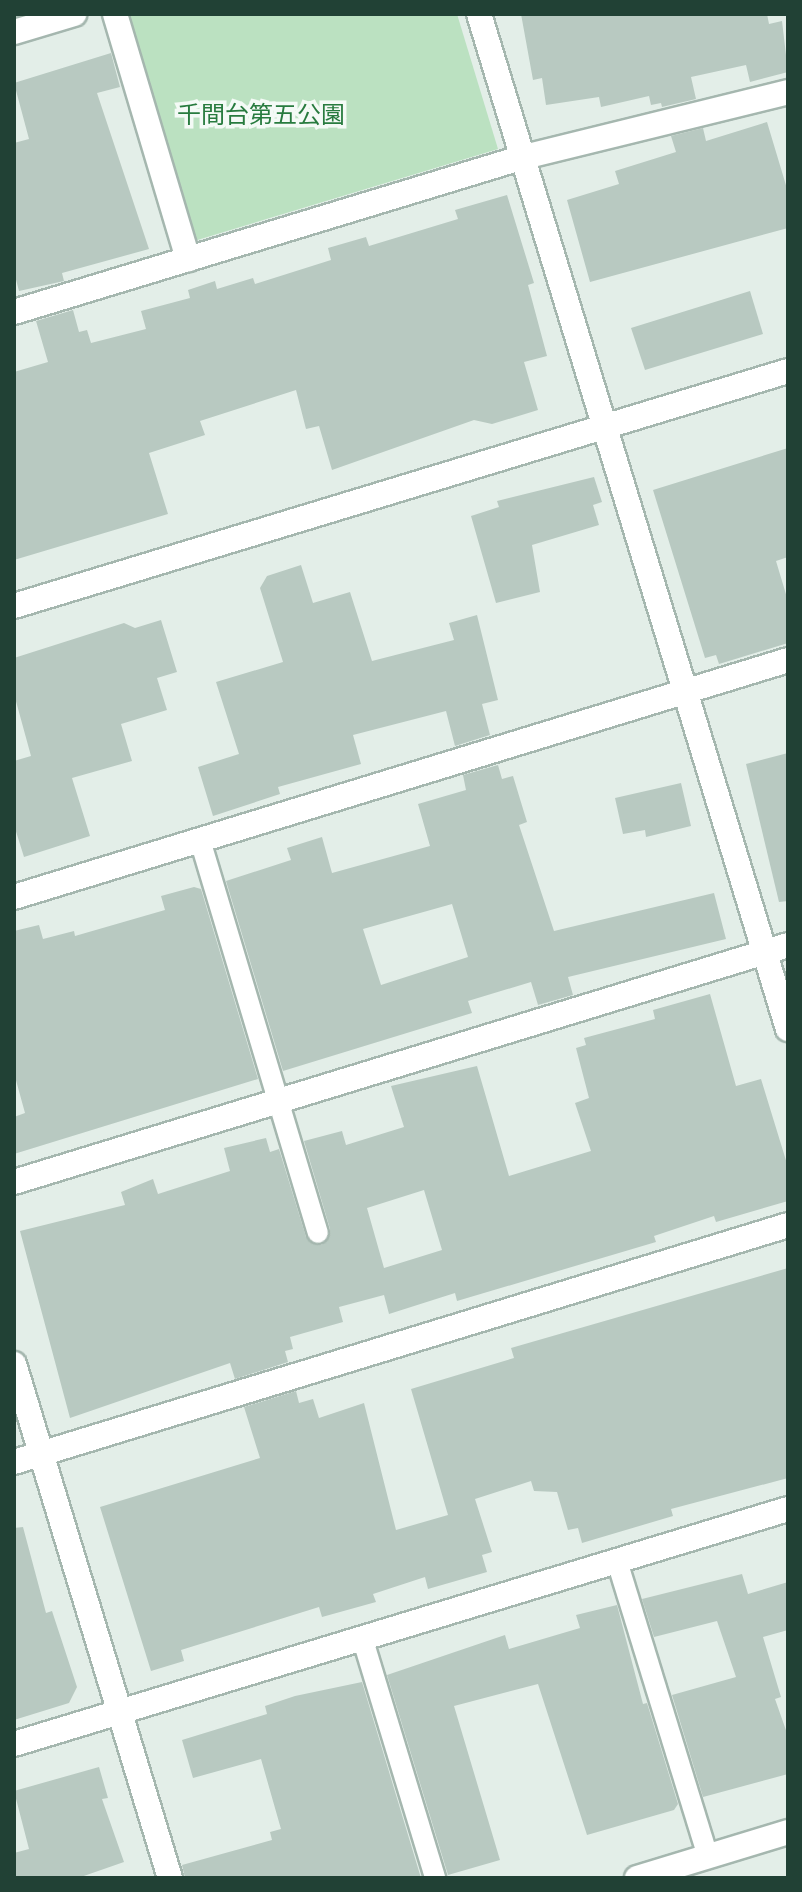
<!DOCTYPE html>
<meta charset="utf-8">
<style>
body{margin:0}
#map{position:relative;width:802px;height:1892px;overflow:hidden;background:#e3eee8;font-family:Jost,"Noto Sans JP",sans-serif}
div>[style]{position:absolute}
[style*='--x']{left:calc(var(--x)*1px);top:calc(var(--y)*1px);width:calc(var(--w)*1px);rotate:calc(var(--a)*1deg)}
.green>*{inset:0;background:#bbe1c1}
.building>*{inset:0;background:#b8c9c1}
.roads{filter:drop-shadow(2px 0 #a5b7af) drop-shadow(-2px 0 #a5b7af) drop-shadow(0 2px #a5b7af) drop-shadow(0 -2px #a5b7af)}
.lane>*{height:20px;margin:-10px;padding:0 10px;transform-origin:10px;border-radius:10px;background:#fff}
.street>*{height:24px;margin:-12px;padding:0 12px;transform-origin:12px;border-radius:12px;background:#fff}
.secondary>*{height:24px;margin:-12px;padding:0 12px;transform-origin:12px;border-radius:12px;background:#fff}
span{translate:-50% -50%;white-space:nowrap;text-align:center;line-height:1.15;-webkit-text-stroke:7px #f4faf6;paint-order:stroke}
.park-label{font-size:24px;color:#287b3f}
.frame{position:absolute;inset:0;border:16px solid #214135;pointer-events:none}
</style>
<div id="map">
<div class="green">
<div style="clip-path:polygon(127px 14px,457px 14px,498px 149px,194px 241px)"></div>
</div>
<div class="building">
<div style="clip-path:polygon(521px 14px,767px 14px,769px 24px,782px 21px,788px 72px,750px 82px,746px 65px,691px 77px,696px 99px,662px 107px,661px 103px,651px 105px,649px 96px,601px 107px,599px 97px,546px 105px,542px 78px,533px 80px)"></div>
<div style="clip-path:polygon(111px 53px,120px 87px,97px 93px,149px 249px,62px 273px,64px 281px,19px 291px,14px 272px,14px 143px,29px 139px,14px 83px)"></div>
<div style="clip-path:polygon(767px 122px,788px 192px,788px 228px,590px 282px,567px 200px,619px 184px,615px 171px,676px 152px,671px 136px,703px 128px,706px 141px)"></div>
<div style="clip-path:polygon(507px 195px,534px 283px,528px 285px,547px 356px,524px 362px,538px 410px,492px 424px,474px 420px,332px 470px,319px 426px,306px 429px,296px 390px,200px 421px,205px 435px,149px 453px,168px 514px,14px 560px,14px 372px,48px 362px,36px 321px,73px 310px,79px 332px,87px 330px,91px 343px,146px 329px,141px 311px,190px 298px,188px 290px,215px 281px,217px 289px,253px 278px,255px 284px,331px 260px,328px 248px,366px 237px,369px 246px,458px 219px,455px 210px)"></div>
<div style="clip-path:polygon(750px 291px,763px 334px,645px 370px,631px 328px)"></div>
<div style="clip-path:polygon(788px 448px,788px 557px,776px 561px,788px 601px,788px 643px,719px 664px,716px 655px,705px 658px,653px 490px)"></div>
<div style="clip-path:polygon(594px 477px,602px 502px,593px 505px,599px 525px,532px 545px,540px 592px,496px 603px,471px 516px,499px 507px,497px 501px)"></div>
<div style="clip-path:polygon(301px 565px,313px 603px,350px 592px,372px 661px,454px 640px,449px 623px,477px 615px,498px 700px,482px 704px,490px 735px,455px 746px,446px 711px,353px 735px,361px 764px,278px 787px,280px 794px,213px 816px,198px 767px,239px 754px,216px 682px,283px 662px,260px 588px,267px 576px)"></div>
<div style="clip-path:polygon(161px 620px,177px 672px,157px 678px,167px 710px,121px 724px,132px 761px,72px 778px,90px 836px,24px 857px,14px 825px,14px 761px,31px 756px,14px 694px,14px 658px,124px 623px,135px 628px)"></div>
<div style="clip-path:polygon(788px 753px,788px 901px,779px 902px,746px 764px)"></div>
<div style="clip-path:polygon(evenodd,498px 765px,502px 779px,513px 776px,527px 822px,519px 825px,554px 931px,714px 893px,726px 939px,568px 977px,573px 995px,538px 1005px,531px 982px,468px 1001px,472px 1013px,283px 1071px,226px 881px,291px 860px,287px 848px,322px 837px,332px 873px,430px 846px,418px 804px,466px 790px,463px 775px,498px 765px,452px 904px,468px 957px,381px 985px,363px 929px,452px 904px)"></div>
<div style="clip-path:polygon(681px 783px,691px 826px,646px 837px,645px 830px,623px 834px,615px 798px)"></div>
<div style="clip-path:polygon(194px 887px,201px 889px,258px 1079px,14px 1154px,14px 1117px,25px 1113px,14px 1073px,14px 931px,39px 925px,43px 939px,74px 931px,75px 936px,165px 910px,161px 896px)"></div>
<div style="clip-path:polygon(evenodd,710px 994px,736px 1086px,761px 1079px,788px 1167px,788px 1201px,716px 1222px,714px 1216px,654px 1236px,656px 1242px,457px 1301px,455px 1293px,389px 1314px,384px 1295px,339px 1307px,343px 1322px,290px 1337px,293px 1349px,285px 1351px,288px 1362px,235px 1379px,230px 1363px,70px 1418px,20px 1231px,125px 1205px,121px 1192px,153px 1179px,158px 1194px,230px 1171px,224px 1148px,266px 1138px,270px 1152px,279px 1149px,306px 1237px,322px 1245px,330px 1229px,304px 1141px,342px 1131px,346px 1145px,404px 1127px,391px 1086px,477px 1066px,509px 1176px,591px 1151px,575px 1103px,589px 1098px,576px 1048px,586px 1045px,584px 1038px,655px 1019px,653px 1010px,710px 994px,424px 1190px,442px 1250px,384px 1268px,367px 1208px,424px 1190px)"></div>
<div style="clip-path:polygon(788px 1268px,788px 1478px,671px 1509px,673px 1516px,582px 1543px,578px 1528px,568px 1530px,557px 1492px,534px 1491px,531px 1481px,475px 1499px,492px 1552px,482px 1555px,487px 1572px,428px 1589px,425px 1577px,373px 1594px,376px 1602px,322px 1617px,319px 1607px,181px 1650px,184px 1661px,151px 1671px,100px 1507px,260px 1458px,244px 1407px,296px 1391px,299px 1403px,313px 1399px,319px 1418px,364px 1403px,396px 1530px,448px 1515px,411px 1389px,514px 1358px,511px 1348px)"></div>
<div style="clip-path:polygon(23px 1527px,46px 1613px,52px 1611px,77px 1687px,69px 1703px,14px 1720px,14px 1528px)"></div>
<div style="clip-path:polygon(742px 1574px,748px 1594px,788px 1582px,788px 1630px,763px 1637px,781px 1697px,775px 1699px,788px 1736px,788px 1774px,703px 1797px,672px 1695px,736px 1677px,717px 1621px,654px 1637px,642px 1599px)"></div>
<div style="clip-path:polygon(617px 1605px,643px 1704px,647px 1703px,678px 1804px,674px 1810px,587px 1835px,538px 1684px,454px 1706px,500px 1860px,448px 1875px,387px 1675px,505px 1635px,509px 1649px,580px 1628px,576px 1615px)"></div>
<div style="clip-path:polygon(362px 1682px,421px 1878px,185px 1878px,182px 1865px,272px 1840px,270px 1832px,281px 1829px,261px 1759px,193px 1778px,182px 1740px,267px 1714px,265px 1706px,295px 1696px)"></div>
<div style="clip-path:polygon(99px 1767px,108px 1798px,102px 1799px,124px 1862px,78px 1878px,14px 1878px,14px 1853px,29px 1849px,14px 1791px)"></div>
</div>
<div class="roads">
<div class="lane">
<div style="--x:200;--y:840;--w:410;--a:73.3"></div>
<div style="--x:617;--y:1561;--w:309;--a:72.9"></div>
<div style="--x:362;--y:1637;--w:252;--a:73.1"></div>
</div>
<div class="street">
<div style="--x:115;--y:14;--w:256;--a:73.4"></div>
<div style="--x:14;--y:32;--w:63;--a:-16.7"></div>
<div style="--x:14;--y:312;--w:533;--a:-16.91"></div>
<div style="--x:524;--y:157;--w:272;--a:-13.8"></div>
<div style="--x:14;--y:897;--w:809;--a:-17.02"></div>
<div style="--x:14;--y:1182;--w:809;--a:-17.02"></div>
<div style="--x:14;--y:1364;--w:537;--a:73.12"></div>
<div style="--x:14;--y:1462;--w:809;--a:-17.02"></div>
<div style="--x:14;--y:1744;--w:809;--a:-16.89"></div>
</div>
<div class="secondary">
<div style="--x:479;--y:14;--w:1061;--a:73.07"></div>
<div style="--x:14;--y:606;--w:809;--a:-16.89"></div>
<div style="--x:637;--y:1878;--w:158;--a:-16.9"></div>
</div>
</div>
<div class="park-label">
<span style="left:261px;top:115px">千間台第五公園</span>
</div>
<div class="frame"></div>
</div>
